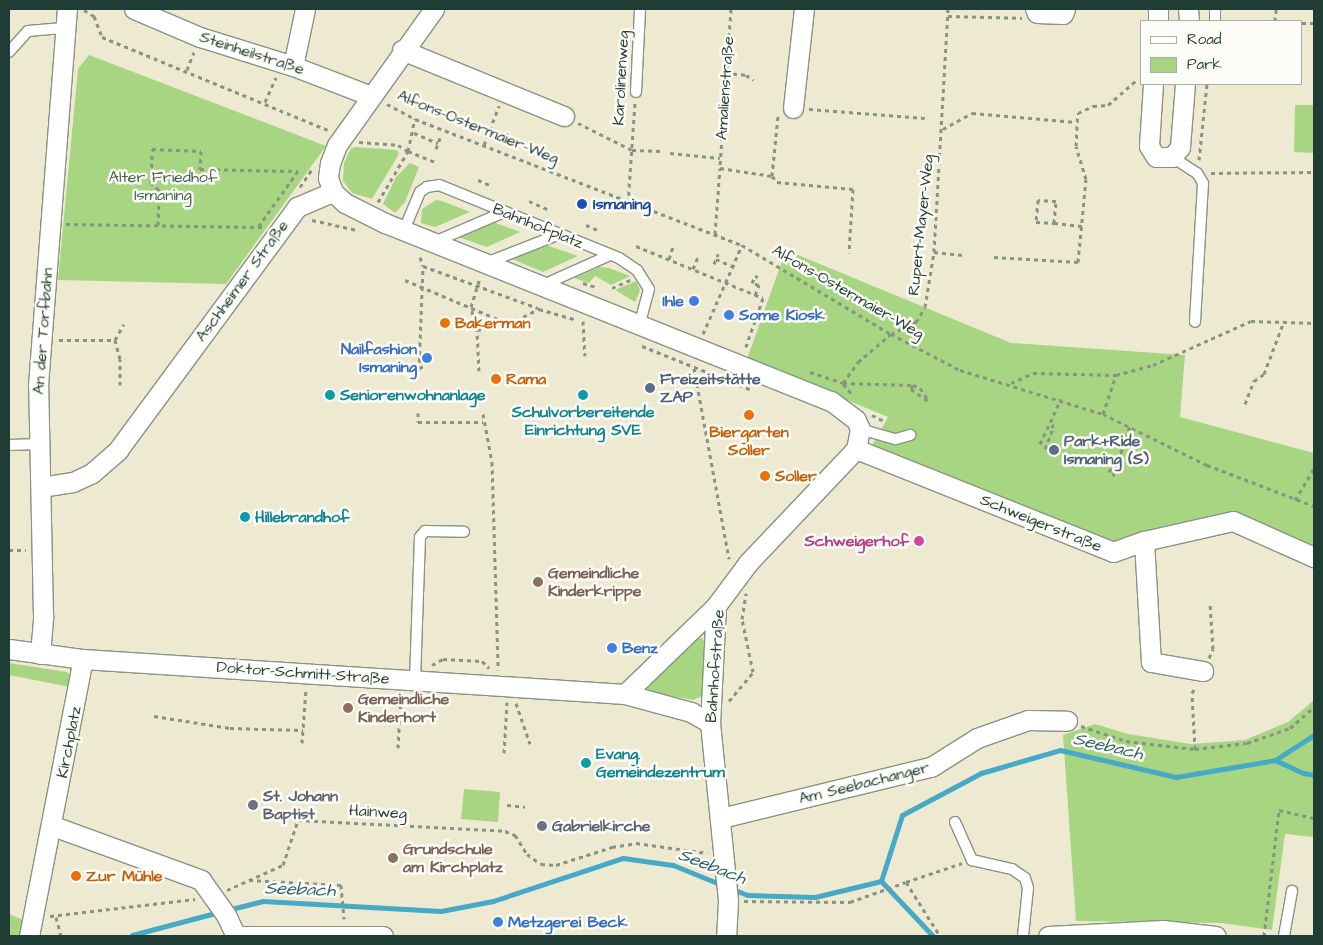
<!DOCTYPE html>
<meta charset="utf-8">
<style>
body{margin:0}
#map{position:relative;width:1323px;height:945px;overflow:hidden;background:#eeead2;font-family:"Architects Daughter",sans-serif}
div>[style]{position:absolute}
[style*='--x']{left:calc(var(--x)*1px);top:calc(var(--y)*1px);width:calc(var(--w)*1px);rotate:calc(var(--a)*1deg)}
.green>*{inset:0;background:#a8d582}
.stream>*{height:5px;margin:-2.5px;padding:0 2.5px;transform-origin:2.5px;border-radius:2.5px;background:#46aac6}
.path>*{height:3px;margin-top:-1.5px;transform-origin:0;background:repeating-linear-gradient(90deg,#869483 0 4px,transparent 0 8px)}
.roads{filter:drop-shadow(1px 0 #869483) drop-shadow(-1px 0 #869483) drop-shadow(0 1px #869483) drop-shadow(0 -1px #869483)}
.service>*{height:10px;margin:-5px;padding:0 5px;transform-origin:5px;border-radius:5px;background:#fff}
.minor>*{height:19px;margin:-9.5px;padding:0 9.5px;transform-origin:9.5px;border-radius:9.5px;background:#fff}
.dots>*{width:14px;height:14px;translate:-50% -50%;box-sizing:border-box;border:2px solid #fdfcf7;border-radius:50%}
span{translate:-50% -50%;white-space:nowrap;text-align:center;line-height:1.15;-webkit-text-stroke:5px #fdfcf7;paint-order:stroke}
.street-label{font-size:16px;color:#1f3d34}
.park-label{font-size:16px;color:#416348}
.transit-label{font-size:16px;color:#164399;font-weight:700}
.left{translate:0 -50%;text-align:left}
.shop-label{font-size:16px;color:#366cbe;font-weight:700}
.right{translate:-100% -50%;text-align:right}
.food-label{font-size:16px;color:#c56008;font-weight:700}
.service-label{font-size:16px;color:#4e5e75;font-weight:700}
.culture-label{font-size:16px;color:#0d838f;font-weight:700}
.hotel-label{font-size:16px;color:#b23c85;font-weight:700}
.education-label{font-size:16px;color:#785e54;font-weight:700}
.worship-label{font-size:16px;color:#5b616d;font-weight:700}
.water-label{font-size:18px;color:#2d6367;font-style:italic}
.frame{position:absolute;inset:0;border:10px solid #1f3d34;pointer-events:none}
.legend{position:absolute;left:1140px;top:20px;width:162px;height:65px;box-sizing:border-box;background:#fdfcf7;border:1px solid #a4b0a9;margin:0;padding:6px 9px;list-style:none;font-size:15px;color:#1f3d34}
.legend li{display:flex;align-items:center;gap:10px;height:25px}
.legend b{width:25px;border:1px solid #a4b0a9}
</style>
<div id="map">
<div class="green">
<div style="clip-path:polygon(89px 55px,326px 146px,226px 284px,58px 280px,78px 69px)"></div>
<div style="clip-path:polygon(1295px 105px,1314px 105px,1314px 153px,1294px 152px)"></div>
<div style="clip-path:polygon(356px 147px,397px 150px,399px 154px,372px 199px,352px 193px,343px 181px,344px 163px,351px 148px)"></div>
<div style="clip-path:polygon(410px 163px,419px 167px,405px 202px,395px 213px,383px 204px,396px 177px)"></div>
<div style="clip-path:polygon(436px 200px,442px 201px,470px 212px,435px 227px,421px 223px,422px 209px)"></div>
<div style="clip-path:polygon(493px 222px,520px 232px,487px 247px,458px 237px)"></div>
<div style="clip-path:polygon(546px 245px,578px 256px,543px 272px,512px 259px)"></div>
<div style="clip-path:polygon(786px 250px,1011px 343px,1185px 355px,1180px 417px,1314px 453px,1314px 552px,1234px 518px,1126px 548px,869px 451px,888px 417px,747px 359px)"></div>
<div style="clip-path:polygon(600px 267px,609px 268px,630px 276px,611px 285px,595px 276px,589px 283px,574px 278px)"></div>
<div style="clip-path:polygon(636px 281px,640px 290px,635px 302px,615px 290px)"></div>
<div style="clip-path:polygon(702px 638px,705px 642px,702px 696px,693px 700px,651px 692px,647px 688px,650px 681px,696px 639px)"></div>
<div style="clip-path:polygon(9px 663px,67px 672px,71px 677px,70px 687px,9px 675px)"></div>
<div style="clip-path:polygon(1314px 700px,1313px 837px,1285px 834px,1272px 930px,1221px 923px,1076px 921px,1063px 735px,1095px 724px,1128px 734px,1191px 744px,1245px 740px,1288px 722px)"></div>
<div style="clip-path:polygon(464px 789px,500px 792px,498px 822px,461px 819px)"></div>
<div style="clip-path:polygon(9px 914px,23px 920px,19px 936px,9px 936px)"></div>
</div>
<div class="stream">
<div style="--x:1275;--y:760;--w:46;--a:-32.7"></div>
<div style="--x:881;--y:881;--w:76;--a:46.6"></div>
<div style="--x:730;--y:888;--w:18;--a:22"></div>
<div style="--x:747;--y:895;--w:68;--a:1.7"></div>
<div style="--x:815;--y:897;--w:68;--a:-13.6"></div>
<div style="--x:881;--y:881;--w:69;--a:-72.3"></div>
<div style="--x:902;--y:815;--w:89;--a:-28"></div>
<div style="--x:981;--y:773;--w:82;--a:-16.2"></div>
<div style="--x:1060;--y:750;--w:119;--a:13.1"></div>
<div style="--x:1176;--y:777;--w:100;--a:-9.7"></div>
<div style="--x:1275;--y:760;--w:31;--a:25"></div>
<div style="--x:1303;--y:773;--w:11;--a:10"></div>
<div style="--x:227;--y:910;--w:37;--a:-14"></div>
<div style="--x:263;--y:901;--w:178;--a:3.2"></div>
<div style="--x:441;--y:911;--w:53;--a:-10.9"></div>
<div style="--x:493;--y:901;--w:137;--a:-18.3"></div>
<div style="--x:623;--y:858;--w:50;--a:8"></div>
<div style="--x:673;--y:865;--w:53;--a:22.2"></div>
<div style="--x:132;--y:935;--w:90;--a:-14.8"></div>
</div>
<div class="path">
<div style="--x:731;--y:9;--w:159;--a:94"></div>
<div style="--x:720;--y:168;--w:53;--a:8.7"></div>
<div style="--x:772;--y:176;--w:8;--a:50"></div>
<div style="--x:777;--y:182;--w:76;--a:5.3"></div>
<div style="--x:853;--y:189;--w:64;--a:93.6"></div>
<div style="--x:84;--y:10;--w:12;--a:31"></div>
<div style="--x:94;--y:16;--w:22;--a:69"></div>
<div style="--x:102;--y:37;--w:244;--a:22.4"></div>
<div style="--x:948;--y:16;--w:74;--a:1.5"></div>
<div style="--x:1275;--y:21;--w:12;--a:-85"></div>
<div style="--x:1302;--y:23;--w:12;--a:0"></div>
<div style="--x:187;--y:70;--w:19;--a:-69"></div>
<div style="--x:725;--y:73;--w:21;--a:5"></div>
<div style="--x:746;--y:75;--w:9;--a:32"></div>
<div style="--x:265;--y:102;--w:27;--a:-66"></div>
<div style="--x:387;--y:104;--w:32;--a:28"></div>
<div style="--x:415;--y:119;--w:350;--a:21.1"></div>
<div style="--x:742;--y:245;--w:174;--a:30.9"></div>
<div style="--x:891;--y:334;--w:78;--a:27.6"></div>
<div style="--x:960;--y:370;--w:150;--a:17.1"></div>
<div style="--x:1103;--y:414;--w:116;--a:26.1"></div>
<div style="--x:1207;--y:465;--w:115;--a:21"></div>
<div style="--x:809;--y:109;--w:116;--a:4.4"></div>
<div style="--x:578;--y:123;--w:60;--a:26.6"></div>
<div style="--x:632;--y:150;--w:29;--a:2"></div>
<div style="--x:943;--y:129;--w:33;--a:-29"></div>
<div style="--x:972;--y:113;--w:104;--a:4.9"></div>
<div style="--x:414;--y:133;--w:26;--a:23"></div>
<div style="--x:359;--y:142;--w:39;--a:4"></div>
<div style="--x:398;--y:145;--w:12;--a:31"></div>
<div style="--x:408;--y:151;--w:33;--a:-78"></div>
<div style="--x:484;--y:145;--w:42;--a:-69"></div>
<div style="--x:436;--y:149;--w:12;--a:-70"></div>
<div style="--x:670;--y:153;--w:50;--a:5.7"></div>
<div style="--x:1199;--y:160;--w:76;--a:-84"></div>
<div style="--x:1211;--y:173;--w:103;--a:-0.6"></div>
<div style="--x:772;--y:176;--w:60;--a:-84.3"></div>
<div style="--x:478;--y:180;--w:13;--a:23"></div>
<div style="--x:300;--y:187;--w:22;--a:-56"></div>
<div style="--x:529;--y:201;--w:20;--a:24"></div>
<div style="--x:378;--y:202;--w:59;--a:-59.5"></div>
<div style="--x:408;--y:151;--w:31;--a:22"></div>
<div style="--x:628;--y:203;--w:101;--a:-86"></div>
<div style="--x:312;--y:220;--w:46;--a:12.5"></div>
<div style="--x:1054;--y:223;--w:22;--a:-85"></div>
<div style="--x:1056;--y:201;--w:18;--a:-177"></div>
<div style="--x:1038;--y:200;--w:22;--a:95"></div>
<div style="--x:1036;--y:222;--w:18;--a:3"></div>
<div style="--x:1054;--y:223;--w:28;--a:6"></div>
<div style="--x:66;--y:224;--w:197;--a:0.9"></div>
<div style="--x:158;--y:225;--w:35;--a:-88"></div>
<div style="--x:159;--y:190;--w:11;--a:-139"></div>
<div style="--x:151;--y:183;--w:34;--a:-88"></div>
<div style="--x:152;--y:149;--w:49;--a:2.3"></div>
<div style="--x:201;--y:151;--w:18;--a:93"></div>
<div style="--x:200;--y:169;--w:98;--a:1.2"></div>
<div style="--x:298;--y:171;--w:69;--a:125.5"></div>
<div style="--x:586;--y:225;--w:13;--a:23"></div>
<div style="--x:715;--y:234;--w:66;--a:-85.7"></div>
<div style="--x:636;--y:246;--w:137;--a:22.3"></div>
<div style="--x:763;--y:298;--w:54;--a:109.4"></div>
<div style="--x:934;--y:252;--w:29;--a:6"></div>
<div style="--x:420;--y:257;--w:9;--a:72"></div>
<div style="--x:423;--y:266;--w:122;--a:20.1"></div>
<div style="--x:994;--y:257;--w:84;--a:3.4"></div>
<div style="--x:1078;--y:262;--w:83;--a:-84.5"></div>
<div style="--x:1086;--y:179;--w:34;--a:-107"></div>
<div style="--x:1076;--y:146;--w:33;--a:-87"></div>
<div style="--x:1078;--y:113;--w:17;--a:-25"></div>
<div style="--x:1093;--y:106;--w:15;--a:-4"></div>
<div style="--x:1108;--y:105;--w:37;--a:-41"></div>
<div style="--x:669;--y:259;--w:16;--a:-72"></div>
<div style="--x:716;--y:259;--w:20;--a:24"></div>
<div style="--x:714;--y:264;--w:11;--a:-68"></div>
<div style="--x:693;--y:269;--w:16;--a:-68"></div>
<div style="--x:405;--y:280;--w:113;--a:22.9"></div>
<div style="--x:509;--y:324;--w:34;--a:-27"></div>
<div style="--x:539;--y:309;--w:37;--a:16"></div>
<div style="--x:583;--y:283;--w:14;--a:17"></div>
<div style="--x:612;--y:288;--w:20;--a:-24"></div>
<div style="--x:755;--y:295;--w:11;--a:-68"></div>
<div style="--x:759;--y:285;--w:7;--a:-164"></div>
<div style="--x:752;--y:283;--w:8;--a:-67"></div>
<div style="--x:755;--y:276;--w:3;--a:18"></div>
<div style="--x:583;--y:321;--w:35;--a:87"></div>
<div style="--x:477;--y:330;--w:32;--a:-11"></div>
<div style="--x:703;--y:334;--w:97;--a:-66.3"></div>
<div style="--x:59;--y:340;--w:56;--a:0"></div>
<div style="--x:642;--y:346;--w:118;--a:21.8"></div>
<div style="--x:380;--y:366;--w:43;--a:1.3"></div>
<div style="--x:694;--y:368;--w:194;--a:79.6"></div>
<div style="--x:419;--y:370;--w:104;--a:-87.8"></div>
<div style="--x:479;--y:371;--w:41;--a:-92.8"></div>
<div style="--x:477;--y:330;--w:24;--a:-105"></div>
<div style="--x:471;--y:307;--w:30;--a:-73"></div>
<div style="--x:810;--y:372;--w:35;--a:18"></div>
<div style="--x:843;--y:383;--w:70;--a:1.6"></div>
<div style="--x:913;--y:385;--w:8;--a:23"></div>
<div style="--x:920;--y:388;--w:12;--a:55"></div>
<div style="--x:843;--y:383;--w:26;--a:-54"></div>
<div style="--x:858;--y:362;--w:43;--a:-40.3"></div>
<div style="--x:891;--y:334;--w:28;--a:-26"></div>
<div style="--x:916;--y:322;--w:17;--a:-59"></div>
<div style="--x:925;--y:307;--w:56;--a:-80.7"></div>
<div style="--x:934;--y:252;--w:243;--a:-86.7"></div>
<div style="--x:1011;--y:383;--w:24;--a:-24"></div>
<div style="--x:1033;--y:373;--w:83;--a:1.4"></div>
<div style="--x:1116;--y:375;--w:38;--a:-15"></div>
<div style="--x:1153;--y:365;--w:107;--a:-24.2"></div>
<div style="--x:1251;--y:321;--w:63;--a:1.8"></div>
<div style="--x:843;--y:384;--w:13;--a:48"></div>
<div style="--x:120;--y:385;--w:26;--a:-90"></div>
<div style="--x:120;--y:359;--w:20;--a:-105"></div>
<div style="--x:115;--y:340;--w:18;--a:-61"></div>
<div style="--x:913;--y:385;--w:4;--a:117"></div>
<div style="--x:911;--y:389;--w:24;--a:35"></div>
<div style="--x:1245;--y:404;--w:25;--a:-69"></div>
<div style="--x:1254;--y:381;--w:12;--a:-35"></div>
<div style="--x:1264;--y:374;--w:57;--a:-69.3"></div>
<div style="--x:418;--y:413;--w:9;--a:90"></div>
<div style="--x:418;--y:422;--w:65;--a:0"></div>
<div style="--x:483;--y:414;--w:49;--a:79.4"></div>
<div style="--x:492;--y:462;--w:208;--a:88.3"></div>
<div style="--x:1103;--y:414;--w:41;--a:-71.6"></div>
<div style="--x:872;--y:415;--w:13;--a:27"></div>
<div style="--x:1040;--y:444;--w:50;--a:-65"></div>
<div style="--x:1045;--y:449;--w:22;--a:-69"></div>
<div style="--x:1053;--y:428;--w:6;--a:-99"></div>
<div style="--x:1109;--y:472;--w:25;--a:-61"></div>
<div style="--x:1113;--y:476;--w:53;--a:-71.2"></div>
<div style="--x:1295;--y:500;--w:37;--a:-59"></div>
<div style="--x:9;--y:550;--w:17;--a:0"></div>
<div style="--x:1209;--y:658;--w:10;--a:-66"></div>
<div style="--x:1213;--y:649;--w:46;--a:-93.7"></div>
<div style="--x:432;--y:665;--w:13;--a:-29"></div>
<div style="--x:443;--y:659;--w:39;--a:3"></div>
<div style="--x:482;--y:661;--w:10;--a:45"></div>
<div style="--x:729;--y:701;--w:38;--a:-50"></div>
<div style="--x:753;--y:672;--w:54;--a:-101.7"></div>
<div style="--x:742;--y:619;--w:26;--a:-81"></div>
<div style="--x:516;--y:703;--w:43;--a:71.1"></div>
<div style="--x:154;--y:716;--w:77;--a:9"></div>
<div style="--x:230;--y:728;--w:73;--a:1.6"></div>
<div style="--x:1081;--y:726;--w:47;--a:18.4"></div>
<div style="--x:1126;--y:741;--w:69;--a:6.6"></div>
<div style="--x:1195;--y:749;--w:52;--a:-6.6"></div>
<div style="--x:1247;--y:743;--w:46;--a:-19.2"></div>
<div style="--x:1290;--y:728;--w:32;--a:-41"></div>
<div style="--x:302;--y:743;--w:55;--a:-85.8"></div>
<div style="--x:398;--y:748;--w:53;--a:-86.8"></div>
<div style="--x:1195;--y:749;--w:56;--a:-93.1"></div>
<div style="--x:1192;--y:693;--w:8;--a:-60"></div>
<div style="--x:504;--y:753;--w:51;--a:-86.6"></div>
<div style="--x:507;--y:805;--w:18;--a:6"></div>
<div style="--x:249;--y:880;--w:92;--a:3.1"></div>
<div style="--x:341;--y:885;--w:34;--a:85"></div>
<div style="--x:906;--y:882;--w:59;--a:-18.7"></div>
<div style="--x:227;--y:890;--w:61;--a:-24.1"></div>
<div style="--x:283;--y:865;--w:47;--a:-71.6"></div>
<div style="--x:298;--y:820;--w:207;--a:3"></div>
<div style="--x:505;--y:831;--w:11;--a:22"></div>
<div style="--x:515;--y:835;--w:22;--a:58"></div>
<div style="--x:527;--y:854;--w:17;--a:36"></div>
<div style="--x:541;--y:864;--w:15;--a:4"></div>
<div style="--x:556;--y:865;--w:59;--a:-17.8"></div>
<div style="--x:612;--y:847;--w:24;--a:-9"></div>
<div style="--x:636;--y:843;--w:72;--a:8"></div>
<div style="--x:744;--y:901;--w:106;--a:0.5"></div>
<div style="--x:850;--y:902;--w:59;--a:-19.7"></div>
<div style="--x:906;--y:882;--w:64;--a:57.8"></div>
<div style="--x:50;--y:916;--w:146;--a:-6.7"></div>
<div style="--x:56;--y:917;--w:20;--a:75"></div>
<div style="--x:1264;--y:936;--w:127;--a:-83.2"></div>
<div style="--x:1279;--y:810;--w:36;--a:13"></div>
</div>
<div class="roads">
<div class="service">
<div style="--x:1215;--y:21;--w:12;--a:-90"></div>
<div style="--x:9;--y:52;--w:28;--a:-48"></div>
<div style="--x:28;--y:31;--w:38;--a:-5"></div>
<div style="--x:636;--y:92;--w:83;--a:-87.2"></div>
<div style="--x:1172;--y:157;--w:30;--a:33"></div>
<div style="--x:1197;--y:173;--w:12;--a:59"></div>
<div style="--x:1203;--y:183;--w:139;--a:93.3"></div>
<div style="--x:404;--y:230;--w:41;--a:-67.2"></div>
<div style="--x:420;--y:192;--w:9;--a:-36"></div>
<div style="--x:427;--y:187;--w:12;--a:-9"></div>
<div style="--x:439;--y:185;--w:194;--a:22.1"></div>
<div style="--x:619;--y:258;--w:22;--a:34"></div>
<div style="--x:637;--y:270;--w:22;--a:58"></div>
<div style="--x:649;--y:289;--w:38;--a:105"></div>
<div style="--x:434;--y:242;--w:76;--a:-23.2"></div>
<div style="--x:486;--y:263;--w:79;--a:-21.4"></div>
<div style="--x:543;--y:285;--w:73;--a:-24.1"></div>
<div style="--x:860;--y:429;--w:37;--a:16"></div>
<div style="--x:896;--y:439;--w:15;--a:-16"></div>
<div style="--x:9;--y:445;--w:30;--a:-2"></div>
<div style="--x:415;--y:680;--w:143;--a:-88"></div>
<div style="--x:420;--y:537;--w:8;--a:-50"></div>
<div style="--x:425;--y:531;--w:39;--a:1"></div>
<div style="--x:955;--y:822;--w:42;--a:65.9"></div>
<div style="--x:972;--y:860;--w:41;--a:12.7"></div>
<div style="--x:1012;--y:869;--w:16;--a:35"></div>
<div style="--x:1025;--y:878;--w:10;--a:73"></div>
<div style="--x:1028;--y:888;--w:48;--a:95.9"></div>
<div style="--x:1284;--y:936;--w:46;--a:-79.9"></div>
</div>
<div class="minor">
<div style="--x:134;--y:9;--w:72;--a:23"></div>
<div style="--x:200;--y:37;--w:97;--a:17.3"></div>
<div style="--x:293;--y:66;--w:84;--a:21"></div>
<div style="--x:434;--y:9;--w:167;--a:125.5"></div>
<div style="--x:337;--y:145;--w:19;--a:111"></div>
<div style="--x:330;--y:163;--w:15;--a:98"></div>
<div style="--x:328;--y:178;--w:15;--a:70"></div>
<div style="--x:333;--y:192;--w:16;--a:43"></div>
<div style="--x:345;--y:203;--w:45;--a:26.6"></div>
<div style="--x:385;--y:223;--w:480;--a:21.8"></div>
<div style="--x:831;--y:401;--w:31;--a:37"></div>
<div style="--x:856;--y:420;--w:10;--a:66"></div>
<div style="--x:860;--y:429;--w:20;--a:101"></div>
<div style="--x:856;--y:449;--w:157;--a:133.5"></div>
<div style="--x:748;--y:563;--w:54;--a:126.7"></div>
<div style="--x:716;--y:606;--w:127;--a:136"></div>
<div style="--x:1035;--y:9;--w:4;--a:63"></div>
<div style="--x:1037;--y:13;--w:26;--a:2"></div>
<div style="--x:1063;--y:14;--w:5;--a:-68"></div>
<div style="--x:1188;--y:9;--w:12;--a:85"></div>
<div style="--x:1158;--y:21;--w:12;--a:-90"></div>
<div style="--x:402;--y:50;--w:175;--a:22.2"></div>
<div style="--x:293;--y:66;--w:58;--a:-78.1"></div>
<div style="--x:1153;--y:84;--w:62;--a:93.7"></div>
<div style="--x:1149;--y:146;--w:13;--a:58"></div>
<div style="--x:1156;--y:157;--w:16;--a:0"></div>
<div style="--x:1172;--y:157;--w:13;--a:-51"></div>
<div style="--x:1180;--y:147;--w:63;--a:-85.5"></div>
<div style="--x:793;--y:108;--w:100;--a:-83.7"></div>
<div style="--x:856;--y:449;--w:277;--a:21.8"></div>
<div style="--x:1113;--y:552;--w:33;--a:-20"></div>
<div style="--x:1144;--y:541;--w:91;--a:-12.7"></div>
<div style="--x:1233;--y:521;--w:89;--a:24"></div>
<div style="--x:41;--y:487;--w:32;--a:-9"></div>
<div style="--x:73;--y:482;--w:21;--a:-25"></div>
<div style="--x:92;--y:473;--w:35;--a:-41"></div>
<div style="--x:118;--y:450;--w:302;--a:-53.6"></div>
<div style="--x:297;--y:207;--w:39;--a:-23"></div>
<div style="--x:1144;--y:541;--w:121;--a:86.7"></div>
<div style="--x:1151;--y:662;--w:53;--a:9.8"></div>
<div style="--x:716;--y:606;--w:117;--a:92.9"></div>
<div style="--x:710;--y:723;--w:179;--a:84.2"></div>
<div style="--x:728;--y:901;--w:35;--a:93"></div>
<div style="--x:9;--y:649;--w:75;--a:7.7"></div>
<div style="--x:83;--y:659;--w:543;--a:3.69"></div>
<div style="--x:625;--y:694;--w:68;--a:15.3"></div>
<div style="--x:691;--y:712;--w:22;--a:30"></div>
<div style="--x:40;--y:654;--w:38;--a:-85"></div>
<div style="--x:43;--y:616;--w:231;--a:-91.2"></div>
<div style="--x:38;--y:385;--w:377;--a:-85.6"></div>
<div style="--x:721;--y:818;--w:216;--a:-13.7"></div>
<div style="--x:931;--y:767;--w:54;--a:-32.2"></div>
<div style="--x:977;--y:738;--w:54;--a:-19.4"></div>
<div style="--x:1028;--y:720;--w:39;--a:1"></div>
<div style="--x:53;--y:826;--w:158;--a:20"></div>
<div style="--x:201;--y:880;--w:43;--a:54.5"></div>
<div style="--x:226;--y:915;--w:23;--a:65"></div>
<div style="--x:29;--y:936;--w:282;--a:-79"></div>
<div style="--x:236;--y:936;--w:147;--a:0"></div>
<div style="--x:1048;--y:936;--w:115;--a:-3"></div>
<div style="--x:1163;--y:930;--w:53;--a:6.5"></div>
</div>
</div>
<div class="dots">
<div style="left:582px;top:204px;background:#1a4fb4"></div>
<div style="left:694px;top:301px;background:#3f7fe0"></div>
<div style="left:729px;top:315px;background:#3f7fe0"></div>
<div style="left:445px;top:323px;background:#e8710a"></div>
<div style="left:427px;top:358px;background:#3f7fe0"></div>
<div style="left:496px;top:379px;background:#e8710a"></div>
<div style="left:650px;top:388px;background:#5c6f8a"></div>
<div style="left:330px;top:395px;background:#0f9aa8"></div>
<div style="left:583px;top:395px;background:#0f9aa8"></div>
<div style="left:749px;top:415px;background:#e8710a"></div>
<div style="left:1054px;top:450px;background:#5c6f8a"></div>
<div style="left:765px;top:476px;background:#e8710a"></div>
<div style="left:245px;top:517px;background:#0f9aa8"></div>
<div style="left:919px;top:541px;background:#d1479c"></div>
<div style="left:538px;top:582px;background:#8d6e63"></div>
<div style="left:612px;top:648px;background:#3f7fe0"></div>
<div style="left:348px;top:708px;background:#8d6e63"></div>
<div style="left:586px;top:763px;background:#0f9aa8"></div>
<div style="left:253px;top:805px;background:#6b7280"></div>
<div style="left:542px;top:826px;background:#6b7280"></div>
<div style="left:393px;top:858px;background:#8d6e63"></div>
<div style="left:76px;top:876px;background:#e8710a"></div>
<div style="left:498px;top:922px;background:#3f7fe0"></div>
</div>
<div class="street-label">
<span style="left:252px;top:53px;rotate:18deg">Steinheilstraße</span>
<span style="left:621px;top:78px;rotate:-87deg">Karolinenweg</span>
<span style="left:725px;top:88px;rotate:-86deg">Amalienstraße</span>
<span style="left:478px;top:127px;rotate:22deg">Alfons-Ostermaier-Weg</span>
<span style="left:921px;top:225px;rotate:-84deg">Rupert-Mayer-Weg</span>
<span style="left:538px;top:226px;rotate:22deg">Bahnhofplatz</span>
<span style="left:242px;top:281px;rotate:-54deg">Aschheimer Straße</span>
<span style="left:848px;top:292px;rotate:30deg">Alfons-Ostermaier-Weg</span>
<span style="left:43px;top:331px;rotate:-86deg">An der Torfbahn</span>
<span style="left:1041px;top:523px;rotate:22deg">Schweigerstraße</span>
<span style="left:715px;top:666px;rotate:-86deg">Bahnhofstraße</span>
<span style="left:303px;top:673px;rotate:4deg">Doktor-Schmitt-Straße</span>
<span style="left:69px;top:742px;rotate:-79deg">Kirchplatz</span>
<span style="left:864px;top:783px;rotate:-14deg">Am Seebachanger</span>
<span style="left:378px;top:812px;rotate:3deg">Hainweg</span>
</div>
<div class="park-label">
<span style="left:163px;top:186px">Alter Friedhof<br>Ismaning</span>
</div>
<div class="transit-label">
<span class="left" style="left:593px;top:204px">Ismaning</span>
</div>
<div class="shop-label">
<span class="right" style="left:684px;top:301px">Ihle</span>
<span class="left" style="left:739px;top:315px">Some Kiosk</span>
<span class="right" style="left:417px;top:358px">Nailfashion<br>Ismaning</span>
<span class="left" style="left:622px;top:648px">Benz</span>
<span class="left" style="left:508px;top:922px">Metzgerei Beck</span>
</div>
<div class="food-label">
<span class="left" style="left:455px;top:323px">Bakerman</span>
<span class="left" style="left:506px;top:379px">Rama</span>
<span style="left:749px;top:441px">Biergarten<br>Soller</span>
<span class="left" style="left:775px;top:476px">Soller</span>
<span class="left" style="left:86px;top:876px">Zur Mühle</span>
</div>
<div class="service-label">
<span class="left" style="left:660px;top:388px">Freizeitstätte<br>ZAP</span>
<span class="left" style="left:1064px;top:450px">Park+Ride<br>Ismaning (S)</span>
</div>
<div class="culture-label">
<span class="left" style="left:340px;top:395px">Seniorenwohnanlage</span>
<span style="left:583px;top:421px">Schulvorbereitende<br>Einrichtung SVE</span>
<span class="left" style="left:255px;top:517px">Hillebrandhof</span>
<span class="left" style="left:596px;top:763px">Evang.<br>Gemeindezentrum</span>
</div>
<div class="hotel-label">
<span class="right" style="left:909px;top:541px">Schweigerhof</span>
</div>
<div class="education-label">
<span class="left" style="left:548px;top:582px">Gemeindliche<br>Kinderkrippe</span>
<span class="left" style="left:358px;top:708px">Gemeindliche<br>Kinderhort</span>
<span class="left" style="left:403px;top:858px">Grundschule<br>am Kirchplatz</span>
</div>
<div class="worship-label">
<span class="left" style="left:263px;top:805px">St. Johann<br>Baptist</span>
<span class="left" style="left:552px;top:826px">Gabrielkirche</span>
</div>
<div class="water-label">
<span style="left:1108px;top:747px;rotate:13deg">Seebach</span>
<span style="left:712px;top:867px;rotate:21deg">Seebach</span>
<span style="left:300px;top:890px;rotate:2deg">Seebach</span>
</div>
<div class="frame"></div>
<ul class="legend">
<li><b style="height:6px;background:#fff"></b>Road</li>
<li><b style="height:14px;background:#a8d582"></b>Park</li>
</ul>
</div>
